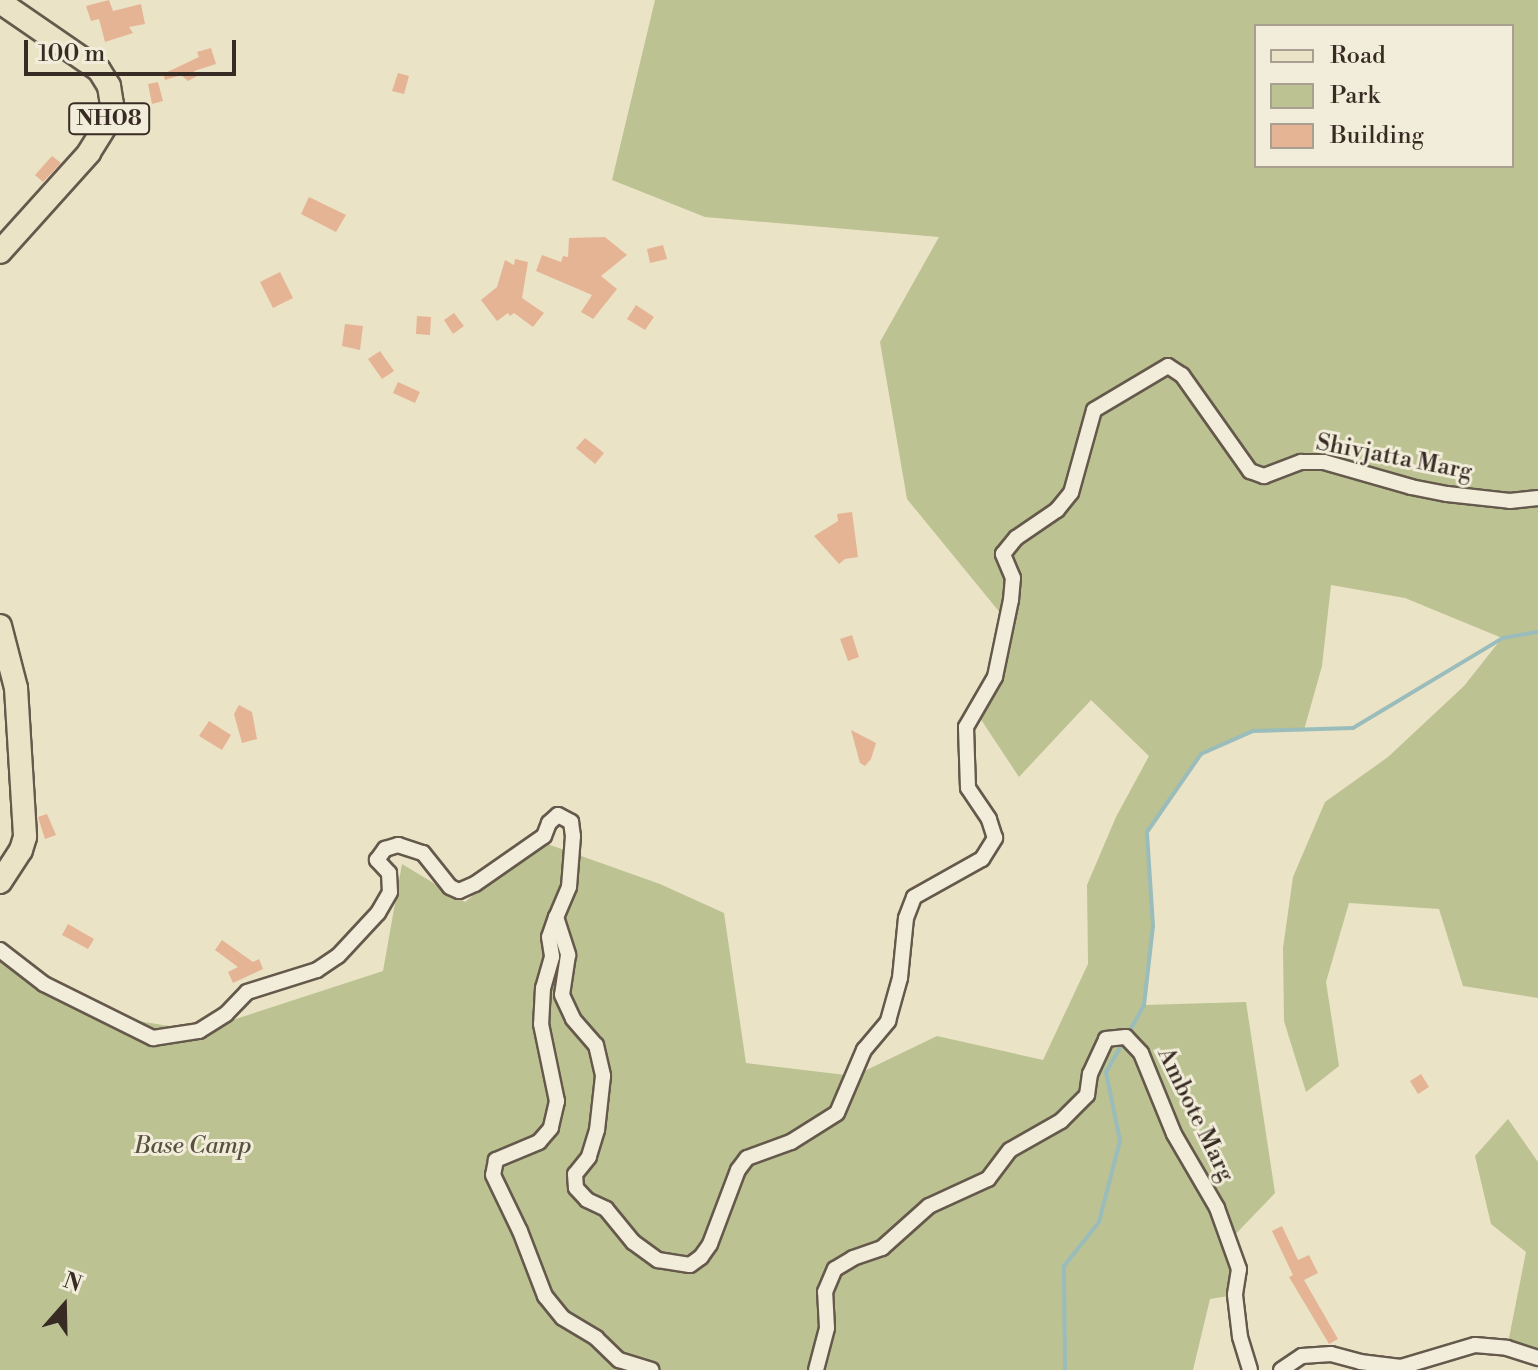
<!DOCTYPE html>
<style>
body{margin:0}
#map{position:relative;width:1538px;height:1370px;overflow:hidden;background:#ebe3c6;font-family:"Libre Bodoni",serif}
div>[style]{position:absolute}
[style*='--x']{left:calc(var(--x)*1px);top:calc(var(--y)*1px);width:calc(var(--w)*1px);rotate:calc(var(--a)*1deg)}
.green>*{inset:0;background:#bcc292}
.stream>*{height:4px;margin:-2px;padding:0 2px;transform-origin:2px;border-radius:2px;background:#9abdbc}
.building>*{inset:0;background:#e5b495}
.roads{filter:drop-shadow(2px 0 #65594c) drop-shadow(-2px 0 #65594c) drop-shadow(0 2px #65594c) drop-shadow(0 -2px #65594c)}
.minor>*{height:14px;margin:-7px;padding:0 7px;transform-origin:7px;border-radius:7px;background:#f2edda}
.primary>*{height:22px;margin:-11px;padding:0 11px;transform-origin:11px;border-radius:11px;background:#ebe3c6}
span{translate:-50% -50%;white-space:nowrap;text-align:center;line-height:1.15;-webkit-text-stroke:6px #f2edda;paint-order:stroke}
.shield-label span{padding:2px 6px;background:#f2edda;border:2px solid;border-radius:6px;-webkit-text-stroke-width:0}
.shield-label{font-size:22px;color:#382b24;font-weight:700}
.street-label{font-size:24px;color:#382b24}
.park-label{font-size:24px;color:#595140;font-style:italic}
.legend{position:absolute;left:1254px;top:24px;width:260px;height:144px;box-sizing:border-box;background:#f2edda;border:2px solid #a89f91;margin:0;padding:10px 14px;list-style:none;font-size:24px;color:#382b24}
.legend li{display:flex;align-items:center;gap:16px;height:40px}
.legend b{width:40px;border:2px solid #a89f91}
.north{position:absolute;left:24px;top:1266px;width:80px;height:80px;-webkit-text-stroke:6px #f2edda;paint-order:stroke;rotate:20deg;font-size:22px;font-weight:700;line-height:32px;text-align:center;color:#382b24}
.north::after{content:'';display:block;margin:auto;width:28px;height:36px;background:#382b24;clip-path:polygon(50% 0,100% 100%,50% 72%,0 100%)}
.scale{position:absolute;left:24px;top:40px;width:212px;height:36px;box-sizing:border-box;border:4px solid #382b24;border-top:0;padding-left:10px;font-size:24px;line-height:28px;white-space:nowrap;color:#382b24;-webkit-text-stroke:6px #f2edda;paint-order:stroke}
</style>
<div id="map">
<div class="green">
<div style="clip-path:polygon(evenodd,655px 0,1538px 0,1538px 998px,1463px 986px,1439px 909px,1349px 903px,1326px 982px,1339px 1066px,1306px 1092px,1284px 1021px,1283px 948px,1293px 877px,1325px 802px,1388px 757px,1464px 686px,1502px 638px,1405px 598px,1331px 585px,1322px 666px,1304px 730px,1253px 731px,1201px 754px,1147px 833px,1153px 926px,1144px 1005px,1246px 1002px,1275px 1193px,1228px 1242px,1239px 1269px,1235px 1295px,1210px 1299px,1193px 1370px,0 1370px,0 945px,44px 984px,102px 1015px,199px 1031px,383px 971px,402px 864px,465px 902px,539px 841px,660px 884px,724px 913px,746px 1063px,854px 1076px,937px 1036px,1043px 1060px,1088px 964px,1087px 885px,1116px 817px,1149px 756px,1091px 700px,1019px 777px,974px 709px,995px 677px,1006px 620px,907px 499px,880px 342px,939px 237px,705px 217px,612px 180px,655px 0,1256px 26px,1512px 26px,1512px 166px,1256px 166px,1256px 26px)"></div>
<div style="clip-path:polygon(1508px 1119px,1538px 1162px,1538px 1358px,1507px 1348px,1526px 1252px,1491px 1224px,1475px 1156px)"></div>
</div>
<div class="stream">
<div style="--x:1128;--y:1034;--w:33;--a:-61"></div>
<div style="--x:1144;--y:1005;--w:80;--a:-83.5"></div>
<div style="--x:1153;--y:926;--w:94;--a:-93.7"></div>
<div style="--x:1147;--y:832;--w:95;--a:-55.3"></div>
<div style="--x:1201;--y:754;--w:57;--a:-23.9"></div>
<div style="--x:1253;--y:731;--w:100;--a:-1.7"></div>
<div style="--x:1353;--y:728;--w:175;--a:-31"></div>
<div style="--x:1503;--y:638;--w:36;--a:-10"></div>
<div style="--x:1065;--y:1370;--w:104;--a:-90.6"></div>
<div style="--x:1064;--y:1266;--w:56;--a:-51.5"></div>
<div style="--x:1099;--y:1222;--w:84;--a:-75.5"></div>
<div style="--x:1120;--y:1141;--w:70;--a:-101.5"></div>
<div style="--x:1106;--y:1072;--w:34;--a:-60"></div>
</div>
<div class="building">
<div style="clip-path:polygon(109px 0,113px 11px,141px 4px,145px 24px,129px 27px,133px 33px,105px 42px,99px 19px,91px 21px,86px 6px)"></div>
<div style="clip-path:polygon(211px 48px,216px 64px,194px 71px,197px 76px,188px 81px,181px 75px,165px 80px,163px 74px,199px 57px,197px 52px)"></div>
<div style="clip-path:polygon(398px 73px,409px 76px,404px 94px,392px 91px)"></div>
<div style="clip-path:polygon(158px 82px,163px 101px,152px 104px,148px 84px)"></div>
<div style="clip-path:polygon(52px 156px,61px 163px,43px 182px,35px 175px)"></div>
<div style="clip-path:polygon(309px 197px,346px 215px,336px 232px,301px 214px)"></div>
<div style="clip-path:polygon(605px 237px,627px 255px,601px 276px,617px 289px,593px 319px,581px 312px,592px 295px,536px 271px,542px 255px,561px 262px,563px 256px,568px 257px,569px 238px)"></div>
<div style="clip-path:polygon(663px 245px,667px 259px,650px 263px,647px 249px)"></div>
<div style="clip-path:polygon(515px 259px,528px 262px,522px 298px,544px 313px,533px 327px,514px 313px,510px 316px,508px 313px,497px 321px,481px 300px,497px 287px,505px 260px,514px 265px)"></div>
<div style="clip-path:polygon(280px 272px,293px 298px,273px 308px,260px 282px)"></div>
<div style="clip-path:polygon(636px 305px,654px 317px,645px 330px,627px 319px)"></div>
<div style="clip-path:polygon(454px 313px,464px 326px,453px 334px,444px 320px)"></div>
<div style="clip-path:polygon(417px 316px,431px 317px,430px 335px,416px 334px)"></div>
<div style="clip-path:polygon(345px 324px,363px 326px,360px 350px,342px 346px)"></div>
<div style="clip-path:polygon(380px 351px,394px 371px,382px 379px,368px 359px)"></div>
<div style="clip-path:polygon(398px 382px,420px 392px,415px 403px,393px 393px)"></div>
<div style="clip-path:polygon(585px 438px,604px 453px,595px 464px,576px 448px)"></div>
<div style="clip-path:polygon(852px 512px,858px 557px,845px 559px,839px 564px,814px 536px,838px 521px,837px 514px)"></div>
<div style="clip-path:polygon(852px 635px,859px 657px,848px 661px,840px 639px)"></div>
<div style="clip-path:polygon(239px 705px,252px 712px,257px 739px,242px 743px,234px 714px)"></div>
<div style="clip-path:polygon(209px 721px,231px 735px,222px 750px,199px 736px)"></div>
<div style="clip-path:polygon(851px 730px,876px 743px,871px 759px,865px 766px,860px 763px)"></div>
<div style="clip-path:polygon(47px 814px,56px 835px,45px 839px,38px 817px)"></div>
<div style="clip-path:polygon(68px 924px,94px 939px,88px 949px,62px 935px)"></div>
<div style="clip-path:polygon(222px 940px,253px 962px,259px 959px,263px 969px,233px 983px,228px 972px,238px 967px,215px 950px)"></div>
<div style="clip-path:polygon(1421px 1074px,1429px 1087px,1418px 1094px,1410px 1081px)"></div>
<div style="clip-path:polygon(1282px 1226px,1298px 1260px,1309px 1255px,1318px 1273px,1304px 1280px,1338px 1339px,1329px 1344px,1289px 1277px,1293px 1275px,1272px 1231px)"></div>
</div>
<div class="roads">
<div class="minor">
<div style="--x:556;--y:917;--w:21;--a:109"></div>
<div style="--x:549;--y:937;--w:20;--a:81"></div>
<div style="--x:552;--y:957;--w:32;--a:106"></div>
<div style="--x:543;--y:988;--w:36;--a:93"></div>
<div style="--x:541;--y:1024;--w:79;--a:78.3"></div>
<div style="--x:557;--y:1101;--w:28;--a:103"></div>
<div style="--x:551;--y:1128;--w:18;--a:131"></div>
<div style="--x:539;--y:1142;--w:47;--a:157.3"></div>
<div style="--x:496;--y:1160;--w:15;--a:101"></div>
<div style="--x:493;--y:1175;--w:62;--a:64.3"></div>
<div style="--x:520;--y:1231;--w:70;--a:69"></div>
<div style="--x:545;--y:1296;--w:28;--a:51"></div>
<div style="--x:563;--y:1318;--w:39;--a:31"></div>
<div style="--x:596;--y:1338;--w:32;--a:44"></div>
<div style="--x:619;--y:1360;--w:34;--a:17"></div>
<div style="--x:0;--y:950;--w:56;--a:37.7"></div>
<div style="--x:44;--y:984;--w:122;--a:26.4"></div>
<div style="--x:153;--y:1038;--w:47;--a:-8.7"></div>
<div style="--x:199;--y:1031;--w:32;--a:-32"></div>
<div style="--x:226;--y:1014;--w:30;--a:-46"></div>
<div style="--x:247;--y:992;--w:73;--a:-17.4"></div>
<div style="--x:317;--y:970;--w:25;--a:-34"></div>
<div style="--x:338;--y:956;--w:59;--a:-47.1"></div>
<div style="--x:378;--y:913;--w:24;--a:-60"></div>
<div style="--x:390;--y:892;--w:19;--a:-93"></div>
<div style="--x:389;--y:873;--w:18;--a:-133"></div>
<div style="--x:377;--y:860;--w:14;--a:-54"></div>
<div style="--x:385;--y:849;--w:14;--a:-17"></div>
<div style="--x:398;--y:845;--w:26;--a:18"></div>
<div style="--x:423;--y:853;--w:43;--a:51.5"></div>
<div style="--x:450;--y:887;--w:10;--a:24"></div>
<div style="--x:459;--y:891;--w:17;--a:-24"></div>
<div style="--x:475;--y:884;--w:84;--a:-34.8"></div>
<div style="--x:544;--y:836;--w:14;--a:-69"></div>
<div style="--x:549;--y:823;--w:12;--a:-42"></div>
<div style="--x:558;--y:815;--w:15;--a:28"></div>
<div style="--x:571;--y:822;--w:14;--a:82"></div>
<div style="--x:573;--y:836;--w:51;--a:94.5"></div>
<div style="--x:569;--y:887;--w:33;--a:113"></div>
<div style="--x:556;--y:917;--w:40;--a:72"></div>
<div style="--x:568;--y:955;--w:40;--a:98.5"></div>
<div style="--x:562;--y:995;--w:26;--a:65"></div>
<div style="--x:573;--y:1019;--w:35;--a:49"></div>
<div style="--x:596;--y:1045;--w:32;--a:77"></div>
<div style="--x:603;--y:1076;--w:54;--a:96.3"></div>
<div style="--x:597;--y:1130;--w:28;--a:107"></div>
<div style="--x:589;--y:1157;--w:22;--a:129"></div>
<div style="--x:575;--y:1174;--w:14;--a:86"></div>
<div style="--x:576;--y:1188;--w:16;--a:47"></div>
<div style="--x:587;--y:1200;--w:21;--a:25"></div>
<div style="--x:606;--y:1209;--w:43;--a:50.7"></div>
<div style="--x:633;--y:1242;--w:31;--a:36"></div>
<div style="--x:658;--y:1260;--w:32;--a:9"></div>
<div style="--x:690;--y:1265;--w:14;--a:-36"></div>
<div style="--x:701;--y:1257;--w:16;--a:-55"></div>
<div style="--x:710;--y:1244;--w:79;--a:-69.3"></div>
<div style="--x:738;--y:1170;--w:15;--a:-53"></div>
<div style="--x:747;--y:1158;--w:47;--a:-20"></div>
<div style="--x:791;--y:1142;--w:54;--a:-32.2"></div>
<div style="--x:837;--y:1113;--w:69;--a:-66.8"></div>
<div style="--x:864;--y:1050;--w:38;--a:-50"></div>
<div style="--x:888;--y:1021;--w:45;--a:-74.4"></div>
<div style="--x:900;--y:978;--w:60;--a:-84.3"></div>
<div style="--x:906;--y:918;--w:22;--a:-69"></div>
<div style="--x:914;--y:897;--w:78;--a:-29.2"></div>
<div style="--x:982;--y:859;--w:25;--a:-58"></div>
<div style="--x:995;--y:838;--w:20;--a:-108"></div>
<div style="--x:989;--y:819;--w:37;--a:-124"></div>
<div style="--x:968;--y:788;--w:61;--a:-91.9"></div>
<div style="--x:966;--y:727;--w:58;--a:-59.9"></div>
<div style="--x:995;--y:677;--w:79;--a:-78.3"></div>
<div style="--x:1011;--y:600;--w:22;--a:-85"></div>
<div style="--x:1013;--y:578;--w:26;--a:-113"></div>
<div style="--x:1003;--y:554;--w:21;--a:-51"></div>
<div style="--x:1016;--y:538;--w:50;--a:-34.3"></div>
<div style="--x:1057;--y:510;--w:22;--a:-51"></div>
<div style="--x:1071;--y:493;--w:86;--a:-74.5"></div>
<div style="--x:1094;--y:410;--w:86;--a:-30.7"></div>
<div style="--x:1168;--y:366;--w:17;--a:33"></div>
<div style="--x:1182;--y:375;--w:118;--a:54.7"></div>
<div style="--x:1250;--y:471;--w:15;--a:20"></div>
<div style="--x:1264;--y:476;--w:40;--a:-21"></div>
<div style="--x:1301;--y:462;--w:23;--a:0"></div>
<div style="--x:1324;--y:462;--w:91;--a:16"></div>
<div style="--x:1411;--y:487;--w:37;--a:11"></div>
<div style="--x:1447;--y:494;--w:63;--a:6.3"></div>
<div style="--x:1510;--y:501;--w:28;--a:-6"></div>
<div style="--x:816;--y:1370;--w:43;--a:-75.3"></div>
<div style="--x:827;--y:1328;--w:36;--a:-93"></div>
<div style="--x:825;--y:1292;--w:25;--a:-67"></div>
<div style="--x:835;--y:1269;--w:21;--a:-31"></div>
<div style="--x:853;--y:1258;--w:31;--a:-19"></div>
<div style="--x:882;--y:1248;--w:63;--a:-41.8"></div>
<div style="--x:929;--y:1206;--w:65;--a:-24.6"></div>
<div style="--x:988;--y:1179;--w:36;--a:-53"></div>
<div style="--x:1010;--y:1150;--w:59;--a:-29.6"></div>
<div style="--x:1061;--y:1121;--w:37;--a:-45"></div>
<div style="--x:1087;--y:1095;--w:21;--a:-82"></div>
<div style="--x:1090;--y:1074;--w:38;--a:-65"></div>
<div style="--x:1106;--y:1039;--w:20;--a:-6"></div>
<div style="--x:1126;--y:1037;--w:22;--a:47"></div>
<div style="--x:1141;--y:1053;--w:87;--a:67.8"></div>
<div style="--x:1174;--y:1134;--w:86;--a:59.8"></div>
<div style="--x:1217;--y:1208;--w:65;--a:70.2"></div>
<div style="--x:1239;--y:1269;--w:26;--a:99"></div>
<div style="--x:1235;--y:1295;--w:42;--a:83.2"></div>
<div style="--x:1240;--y:1337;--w:34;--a:73"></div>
<div style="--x:1281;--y:1370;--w:25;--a:-34"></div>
<div style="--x:1302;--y:1356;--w:29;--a:-4"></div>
<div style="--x:1331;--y:1354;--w:30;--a:15"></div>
<div style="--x:1360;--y:1362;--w:41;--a:7"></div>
<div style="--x:1401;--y:1367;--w:77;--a:-16.6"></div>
<div style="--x:1475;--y:1345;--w:32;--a:5"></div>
<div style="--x:1507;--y:1348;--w:33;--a:18"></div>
</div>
<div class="primary">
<div style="--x:0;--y:2;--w:120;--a:34.5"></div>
<div style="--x:99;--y:70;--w:19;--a:58"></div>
<div style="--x:109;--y:86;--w:18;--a:81"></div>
<div style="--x:112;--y:104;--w:18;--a:103"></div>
<div style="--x:108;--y:122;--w:36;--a:122"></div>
<div style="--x:89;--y:153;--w:133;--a:132"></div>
<div style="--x:0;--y:626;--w:64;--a:75.5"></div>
<div style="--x:16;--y:688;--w:149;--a:86.5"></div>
<div style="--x:25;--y:837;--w:14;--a:107"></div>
<div style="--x:21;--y:850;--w:38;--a:123"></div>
</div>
</div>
<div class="shield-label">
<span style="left:109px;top:119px">NH08</span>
</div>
<div class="street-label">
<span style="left:1394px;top:458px;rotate:11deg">Shivjatta Marg</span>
<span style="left:1195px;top:1115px;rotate:64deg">Ambote Marg</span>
</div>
<div class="park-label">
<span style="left:193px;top:1147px">Base Camp</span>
</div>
<ul class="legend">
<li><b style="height:10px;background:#ebe3c6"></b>Road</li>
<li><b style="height:22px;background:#bcc292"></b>Park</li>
<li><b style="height:22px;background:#e5b495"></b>Building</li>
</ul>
<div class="north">N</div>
<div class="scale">100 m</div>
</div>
